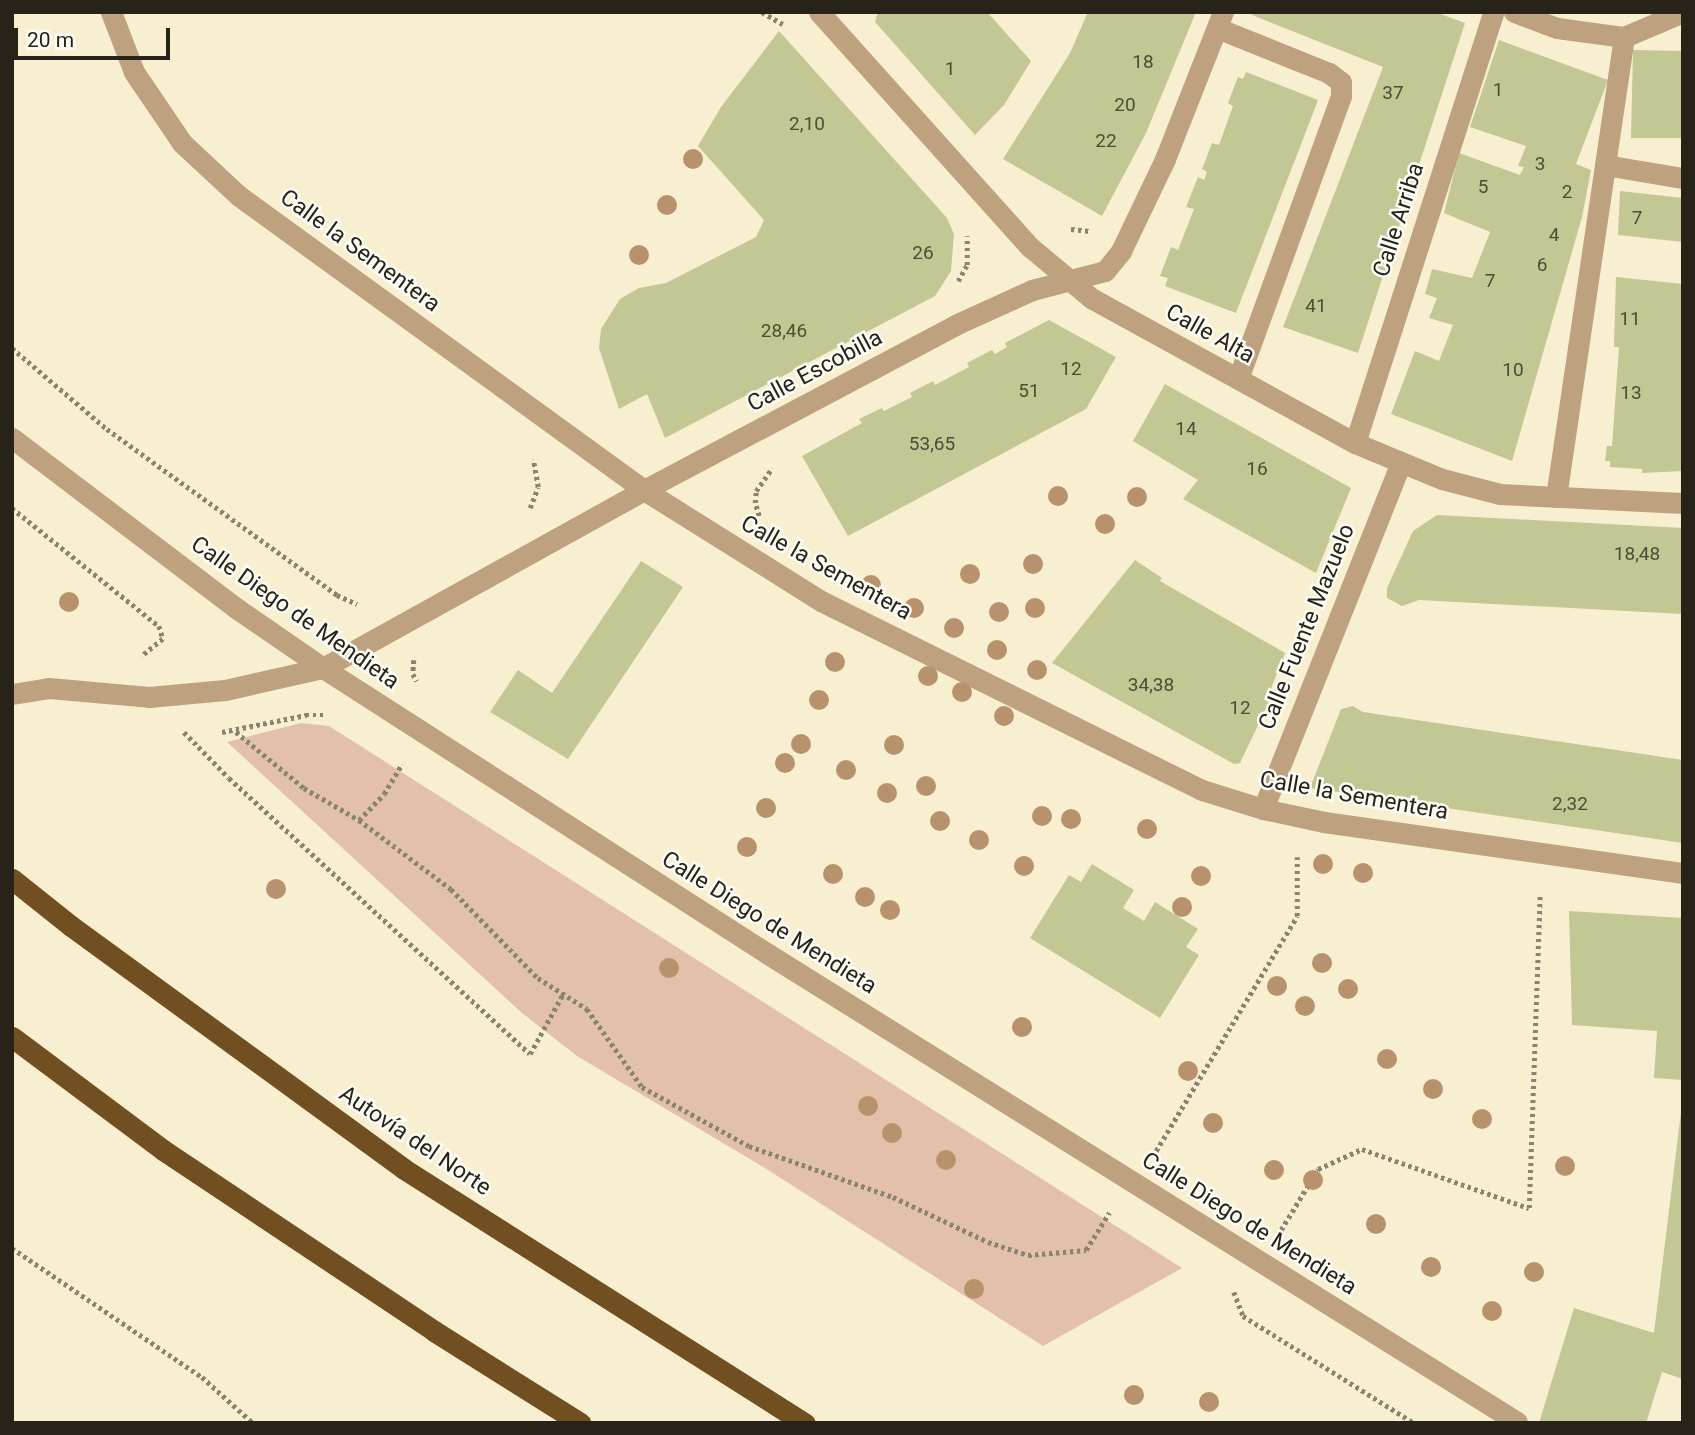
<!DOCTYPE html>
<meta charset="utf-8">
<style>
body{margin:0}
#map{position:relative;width:1695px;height:1435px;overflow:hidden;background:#f8efd1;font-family:Roboto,sans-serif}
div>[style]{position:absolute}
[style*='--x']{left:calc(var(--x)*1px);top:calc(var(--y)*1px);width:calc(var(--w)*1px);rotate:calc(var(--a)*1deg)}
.green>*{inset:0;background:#e3c0aa}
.building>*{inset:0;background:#c2c793}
.path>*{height:4.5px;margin-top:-2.25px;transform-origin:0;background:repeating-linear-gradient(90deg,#89836f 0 3.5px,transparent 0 7px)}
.street>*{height:21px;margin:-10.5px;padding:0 10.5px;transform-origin:10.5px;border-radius:10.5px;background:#bea27f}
.highway>*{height:21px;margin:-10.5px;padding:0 10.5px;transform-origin:10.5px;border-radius:10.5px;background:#714f20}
.trees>*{width:20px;height:20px;margin:-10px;border-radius:50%;background:#b7926c}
span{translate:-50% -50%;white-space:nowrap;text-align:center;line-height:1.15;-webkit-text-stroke:5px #fefcf6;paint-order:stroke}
.number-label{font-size:19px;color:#4e4c37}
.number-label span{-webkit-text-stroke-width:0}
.street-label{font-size:23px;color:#272318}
.frame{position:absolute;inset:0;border:14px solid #272318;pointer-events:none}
.scale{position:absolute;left:14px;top:28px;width:156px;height:32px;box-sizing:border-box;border:4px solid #272318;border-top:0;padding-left:9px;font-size:21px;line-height:24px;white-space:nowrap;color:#272318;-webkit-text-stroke:5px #fefcf6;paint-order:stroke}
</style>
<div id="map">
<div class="green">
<div style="clip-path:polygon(301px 723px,329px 726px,1182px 1268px,1043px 1346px,765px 1168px,577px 1056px,522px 1013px,227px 742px)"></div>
</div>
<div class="building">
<div style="clip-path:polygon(878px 12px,987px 12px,1031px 61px,1004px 105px,975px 135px,875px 22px)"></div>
<div style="clip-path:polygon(1088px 12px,1196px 12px,1146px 133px,1102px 216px,1003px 159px,1070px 53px)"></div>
<div style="clip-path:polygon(1253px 12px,1435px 12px,1465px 23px,1358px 353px,1283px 327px,1383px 67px,1252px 15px)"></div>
<div style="clip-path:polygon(779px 31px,947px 218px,954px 234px,951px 271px,935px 296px,665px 438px,647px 394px,619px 409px,599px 348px,601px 329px,620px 299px,639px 288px,666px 283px,756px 237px,764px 220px,698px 146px,721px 107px)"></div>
<div style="clip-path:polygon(1499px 40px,1608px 80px,1576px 164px,1591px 170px,1582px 217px,1512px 461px,1391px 414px,1415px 351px,1439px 361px,1453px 325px,1429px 318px,1437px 298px,1425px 294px,1432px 269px,1472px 278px,1490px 232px,1444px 213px,1459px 153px,1520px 175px,1524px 167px,1518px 166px,1526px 146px,1470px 127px)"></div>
<div style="clip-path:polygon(1633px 50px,1683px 51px,1683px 138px,1631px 138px)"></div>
<div style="clip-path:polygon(1246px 72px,1318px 100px,1236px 313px,1165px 286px,1168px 278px,1160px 276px,1171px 247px,1178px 250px,1194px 209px,1186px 207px,1198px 177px,1204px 180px,1207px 172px,1202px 169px,1212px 143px,1219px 145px,1233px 106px,1228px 103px,1238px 77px,1243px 79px)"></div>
<div style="clip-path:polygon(1620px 191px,1683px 198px,1683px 242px,1618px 235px)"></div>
<div style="clip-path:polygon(1616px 277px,1683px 284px,1683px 471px,1642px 473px,1642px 469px,1610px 467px,1610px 461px,1605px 461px,1607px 446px,1612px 446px,1619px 347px,1614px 347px)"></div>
<div style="clip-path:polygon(1049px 320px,1116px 357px,1086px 409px,848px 536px,802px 456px,862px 423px,859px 419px,882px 408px,884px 411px,912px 397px,910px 393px,933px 381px,935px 385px,969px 367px,967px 363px,992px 350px,995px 354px,1007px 347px,1005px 343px)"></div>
<div style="clip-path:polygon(1165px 384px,1351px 488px,1316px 573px,1183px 499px,1198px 480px,1133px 441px)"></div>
<div style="clip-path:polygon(1437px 515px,1683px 528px,1683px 614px,1419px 600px,1402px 606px,1387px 598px,1387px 588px,1413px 531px)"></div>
<div style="clip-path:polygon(1135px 560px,1162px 578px,1160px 581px,1285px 653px,1266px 701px,1269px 702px,1240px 763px,1234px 764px,1052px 663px)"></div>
<div style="clip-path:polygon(641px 561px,683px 587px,568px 759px,490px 712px,518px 670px,552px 693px)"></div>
<div style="clip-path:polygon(1353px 706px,1363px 712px,1683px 760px,1683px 843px,1310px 788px,1341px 709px)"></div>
<div style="clip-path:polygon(1092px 864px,1134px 890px,1123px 908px,1144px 921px,1155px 902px,1198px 929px,1186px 947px,1199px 955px,1160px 1018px,1030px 938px,1069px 875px,1081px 882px)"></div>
<div style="clip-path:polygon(1569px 911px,1683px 918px,1683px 1080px,1654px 1078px,1657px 1031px,1572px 1025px)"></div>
<div style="clip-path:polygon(1681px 1112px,1683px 1379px,1662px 1372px,1646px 1423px,1539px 1423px,1574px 1308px,1654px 1333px)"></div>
</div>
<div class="path">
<div style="--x:762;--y:12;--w:24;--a:30"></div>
<div style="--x:1071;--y:229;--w:19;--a:6"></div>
<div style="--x:958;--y:281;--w:18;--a:-61"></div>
<div style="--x:967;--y:265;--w:29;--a:-90"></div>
<div style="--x:12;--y:348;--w:125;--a:40.5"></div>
<div style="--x:107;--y:429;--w:284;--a:35.8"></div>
<div style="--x:337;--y:595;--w:22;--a:24"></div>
<div style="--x:12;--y:508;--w:189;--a:38.8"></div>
<div style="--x:159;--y:626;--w:14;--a:73"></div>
<div style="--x:163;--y:639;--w:28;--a:141"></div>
<div style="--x:530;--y:508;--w:22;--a:-69"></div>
<div style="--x:538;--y:487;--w:28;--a:-100"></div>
<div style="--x:759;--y:516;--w:14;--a:-107"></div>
<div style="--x:755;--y:503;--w:12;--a:-85"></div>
<div style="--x:756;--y:491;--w:28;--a:-55"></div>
<div style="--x:414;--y:660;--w:14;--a:94"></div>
<div style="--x:413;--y:674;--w:8;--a:60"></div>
<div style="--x:184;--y:732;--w:64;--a:45.6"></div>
<div style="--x:229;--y:778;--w:408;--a:42.5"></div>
<div style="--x:530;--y:1054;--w:68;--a:-61.2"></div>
<div style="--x:222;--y:732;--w:86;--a:-11.4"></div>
<div style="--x:306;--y:715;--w:17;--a:0"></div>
<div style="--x:236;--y:732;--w:88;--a:39.5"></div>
<div style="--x:304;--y:788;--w:64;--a:30.2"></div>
<div style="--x:359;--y:820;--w:115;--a:36.9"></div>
<div style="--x:451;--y:889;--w:124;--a:45.7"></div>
<div style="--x:538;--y:978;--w:58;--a:32.3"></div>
<div style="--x:587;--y:1009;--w:95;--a:54.8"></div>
<div style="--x:642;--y:1087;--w:122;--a:28.9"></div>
<div style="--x:749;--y:1146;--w:153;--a:19.5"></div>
<div style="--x:893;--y:1197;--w:105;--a:25.3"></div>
<div style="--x:988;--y:1242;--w:42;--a:18"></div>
<div style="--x:1028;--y:1255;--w:58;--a:-4.9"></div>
<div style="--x:1086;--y:1250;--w:44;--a:-58.1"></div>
<div style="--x:359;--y:820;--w:36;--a:-46"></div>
<div style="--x:384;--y:794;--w:35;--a:-59"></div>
<div style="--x:1156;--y:1151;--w:274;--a:-59"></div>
<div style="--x:1297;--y:916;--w:59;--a:-90"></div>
<div style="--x:1281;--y:1230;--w:71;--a:-58.8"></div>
<div style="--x:1318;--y:1169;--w:48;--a:-24.4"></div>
<div style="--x:1362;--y:1149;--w:177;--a:19.5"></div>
<div style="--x:1529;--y:1208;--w:313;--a:-88"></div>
<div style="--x:12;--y:1248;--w:230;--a:34.2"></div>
<div style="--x:202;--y:1377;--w:69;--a:42"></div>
<div style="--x:1234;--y:1292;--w:26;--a:69"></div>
<div style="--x:1243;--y:1316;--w:202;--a:32"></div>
</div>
<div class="street">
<div style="--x:111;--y:12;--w:64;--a:69"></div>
<div style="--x:134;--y:72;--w:86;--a:55.9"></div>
<div style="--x:182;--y:143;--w:78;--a:42.9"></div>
<div style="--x:239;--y:196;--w:500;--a:35.98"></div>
<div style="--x:644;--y:490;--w:209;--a:32.1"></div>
<div style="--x:821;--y:601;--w:425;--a:26.4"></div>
<div style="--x:1202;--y:790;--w:64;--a:17.3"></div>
<div style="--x:1263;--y:809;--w:62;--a:12"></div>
<div style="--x:1324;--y:822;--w:363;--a:8.1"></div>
<div style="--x:819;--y:12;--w:316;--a:48.1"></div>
<div style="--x:1030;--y:247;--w:80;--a:39.9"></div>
<div style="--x:1091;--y:298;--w:301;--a:28.8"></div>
<div style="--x:1355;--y:443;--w:94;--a:22.5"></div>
<div style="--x:1442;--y:479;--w:60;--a:14.5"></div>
<div style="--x:1500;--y:494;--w:183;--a:2.8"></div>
<div style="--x:1514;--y:12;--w:46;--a:20.4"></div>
<div style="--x:1557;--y:28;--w:68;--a:7.7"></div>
<div style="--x:1624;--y:37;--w:64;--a:-23"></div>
<div style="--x:1217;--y:28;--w:121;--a:21.9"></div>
<div style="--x:1329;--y:73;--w:15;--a:37"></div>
<div style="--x:1341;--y:82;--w:14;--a:90"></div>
<div style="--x:1341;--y:96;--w:301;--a:110"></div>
<div style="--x:1605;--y:165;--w:79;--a:9.5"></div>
<div style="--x:12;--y:438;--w:281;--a:37.2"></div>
<div style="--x:236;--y:608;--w:106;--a:34.6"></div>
<div style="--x:323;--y:668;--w:529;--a:32.73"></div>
<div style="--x:768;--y:954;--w:883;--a:32"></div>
<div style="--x:1355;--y:443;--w:453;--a:-72.2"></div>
<div style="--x:1556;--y:497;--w:465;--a:-81.6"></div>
<div style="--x:12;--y:694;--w:37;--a:-9"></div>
<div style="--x:49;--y:688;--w:100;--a:5.1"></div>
<div style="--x:149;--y:697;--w:76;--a:-5.3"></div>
<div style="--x:225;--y:690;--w:100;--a:-12.7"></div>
<div style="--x:323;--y:668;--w:367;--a:-29"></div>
<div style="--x:644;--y:490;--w:352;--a:-27.9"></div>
<div style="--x:955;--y:325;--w:85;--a:-24.4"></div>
<div style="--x:1032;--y:290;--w:75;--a:-14.6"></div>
<div style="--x:1105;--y:271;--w:26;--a:-51"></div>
<div style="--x:1121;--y:251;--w:102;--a:-64.4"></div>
<div style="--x:1165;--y:159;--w:158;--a:-68.5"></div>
<div style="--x:1263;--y:809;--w:371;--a:-68.3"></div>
</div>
<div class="highway">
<div style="--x:12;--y:879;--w:75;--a:38.5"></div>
<div style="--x:71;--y:926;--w:412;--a:36.1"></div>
<div style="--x:404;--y:1169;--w:475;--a:32.4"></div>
<div style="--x:12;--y:1037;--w:189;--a:36.8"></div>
<div style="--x:163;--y:1150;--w:326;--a:33.7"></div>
<div style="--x:434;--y:1331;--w:173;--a:32.2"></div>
</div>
<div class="trees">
<div style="left:693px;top:159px"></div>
<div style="left:667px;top:205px"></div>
<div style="left:639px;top:255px"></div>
<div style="left:1058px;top:496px"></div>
<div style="left:1137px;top:497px"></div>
<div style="left:1105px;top:524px"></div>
<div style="left:1033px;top:564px"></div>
<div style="left:970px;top:574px"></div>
<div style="left:871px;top:585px"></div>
<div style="left:69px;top:602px"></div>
<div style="left:914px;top:608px"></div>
<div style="left:1035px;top:608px"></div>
<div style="left:999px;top:612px"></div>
<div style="left:954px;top:628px"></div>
<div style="left:997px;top:650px"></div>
<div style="left:835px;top:662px"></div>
<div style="left:1037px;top:670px"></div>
<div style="left:928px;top:676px"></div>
<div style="left:962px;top:692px"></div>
<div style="left:819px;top:700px"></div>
<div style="left:1004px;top:716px"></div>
<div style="left:801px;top:744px"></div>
<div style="left:894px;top:745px"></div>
<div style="left:785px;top:763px"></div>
<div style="left:846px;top:770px"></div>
<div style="left:926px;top:786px"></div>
<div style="left:887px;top:793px"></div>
<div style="left:766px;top:808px"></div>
<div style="left:1042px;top:816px"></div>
<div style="left:1071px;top:819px"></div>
<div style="left:940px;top:821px"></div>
<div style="left:1147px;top:829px"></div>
<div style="left:979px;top:840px"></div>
<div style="left:747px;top:847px"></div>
<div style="left:1323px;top:864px"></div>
<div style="left:1024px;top:866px"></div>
<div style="left:1363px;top:873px"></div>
<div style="left:833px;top:874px"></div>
<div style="left:1201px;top:876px"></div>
<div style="left:276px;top:889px"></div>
<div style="left:865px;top:897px"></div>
<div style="left:1182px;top:907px"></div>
<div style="left:890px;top:910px"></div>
<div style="left:1322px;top:963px"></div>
<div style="left:669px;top:968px"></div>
<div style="left:1277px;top:986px"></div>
<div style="left:1348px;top:989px"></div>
<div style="left:1305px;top:1006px"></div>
<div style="left:1022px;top:1027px"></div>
<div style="left:1387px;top:1059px"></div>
<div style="left:1188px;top:1071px"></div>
<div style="left:1433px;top:1089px"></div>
<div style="left:868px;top:1106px"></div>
<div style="left:1482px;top:1119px"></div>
<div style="left:1213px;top:1123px"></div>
<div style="left:892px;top:1133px"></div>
<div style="left:946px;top:1160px"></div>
<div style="left:1565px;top:1166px"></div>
<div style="left:1274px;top:1170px"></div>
<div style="left:1313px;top:1180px"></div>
<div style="left:1376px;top:1224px"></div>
<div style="left:1431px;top:1267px"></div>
<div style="left:1534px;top:1272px"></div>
<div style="left:974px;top:1289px"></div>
<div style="left:1492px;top:1311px"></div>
<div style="left:1134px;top:1395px"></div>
<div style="left:1209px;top:1402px"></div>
</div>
<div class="number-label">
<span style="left:1143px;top:62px">18</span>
<span style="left:950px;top:69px">1</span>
<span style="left:1498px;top:90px">1</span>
<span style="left:1393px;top:93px">37</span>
<span style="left:1125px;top:105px">20</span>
<span style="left:807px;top:124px">2,10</span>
<span style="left:1106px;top:141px">22</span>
<span style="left:1540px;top:164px">3</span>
<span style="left:1483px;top:187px">5</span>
<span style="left:1567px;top:192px">2</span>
<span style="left:1637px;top:218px">7</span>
<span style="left:1554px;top:235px">4</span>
<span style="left:923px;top:253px">26</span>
<span style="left:1542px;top:265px">6</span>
<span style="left:1490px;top:281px">7</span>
<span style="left:1316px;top:306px">41</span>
<span style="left:1630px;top:319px">11</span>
<span style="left:784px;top:331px">28,46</span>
<span style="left:1071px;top:369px">12</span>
<span style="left:1513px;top:370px">10</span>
<span style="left:1029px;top:391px">51</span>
<span style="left:1631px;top:393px">13</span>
<span style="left:1186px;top:429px">14</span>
<span style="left:932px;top:444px">53,65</span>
<span style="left:1257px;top:469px">16</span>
<span style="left:1637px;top:554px">18,48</span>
<span style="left:1151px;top:685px">34,38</span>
<span style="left:1240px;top:708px">12</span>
<span style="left:1570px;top:804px">2,32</span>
</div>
<div class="street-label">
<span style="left:1399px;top:220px;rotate:-72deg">Calle Arriba</span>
<span style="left:360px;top:251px;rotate:36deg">Calle la Sementera</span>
<span style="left:1210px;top:334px;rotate:29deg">Calle Alta</span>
<span style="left:815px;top:371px;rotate:-28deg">Calle Escobilla</span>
<span style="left:826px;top:568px;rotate:29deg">Calle la Sementera</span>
<span style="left:295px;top:613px;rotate:35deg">Calle Diego de Mendieta</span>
<span style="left:1307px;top:627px;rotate:-68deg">Calle Fuente Mazuelo</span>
<span style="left:1354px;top:796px;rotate:10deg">Calle la Sementera</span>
<span style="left:769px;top:923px;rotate:32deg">Calle Diego de Mendieta</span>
<span style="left:415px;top:1141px;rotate:34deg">Autovía del Norte</span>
<span style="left:1249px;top:1224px;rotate:32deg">Calle Diego de Mendieta</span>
</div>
<div class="frame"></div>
<div class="scale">20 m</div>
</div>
